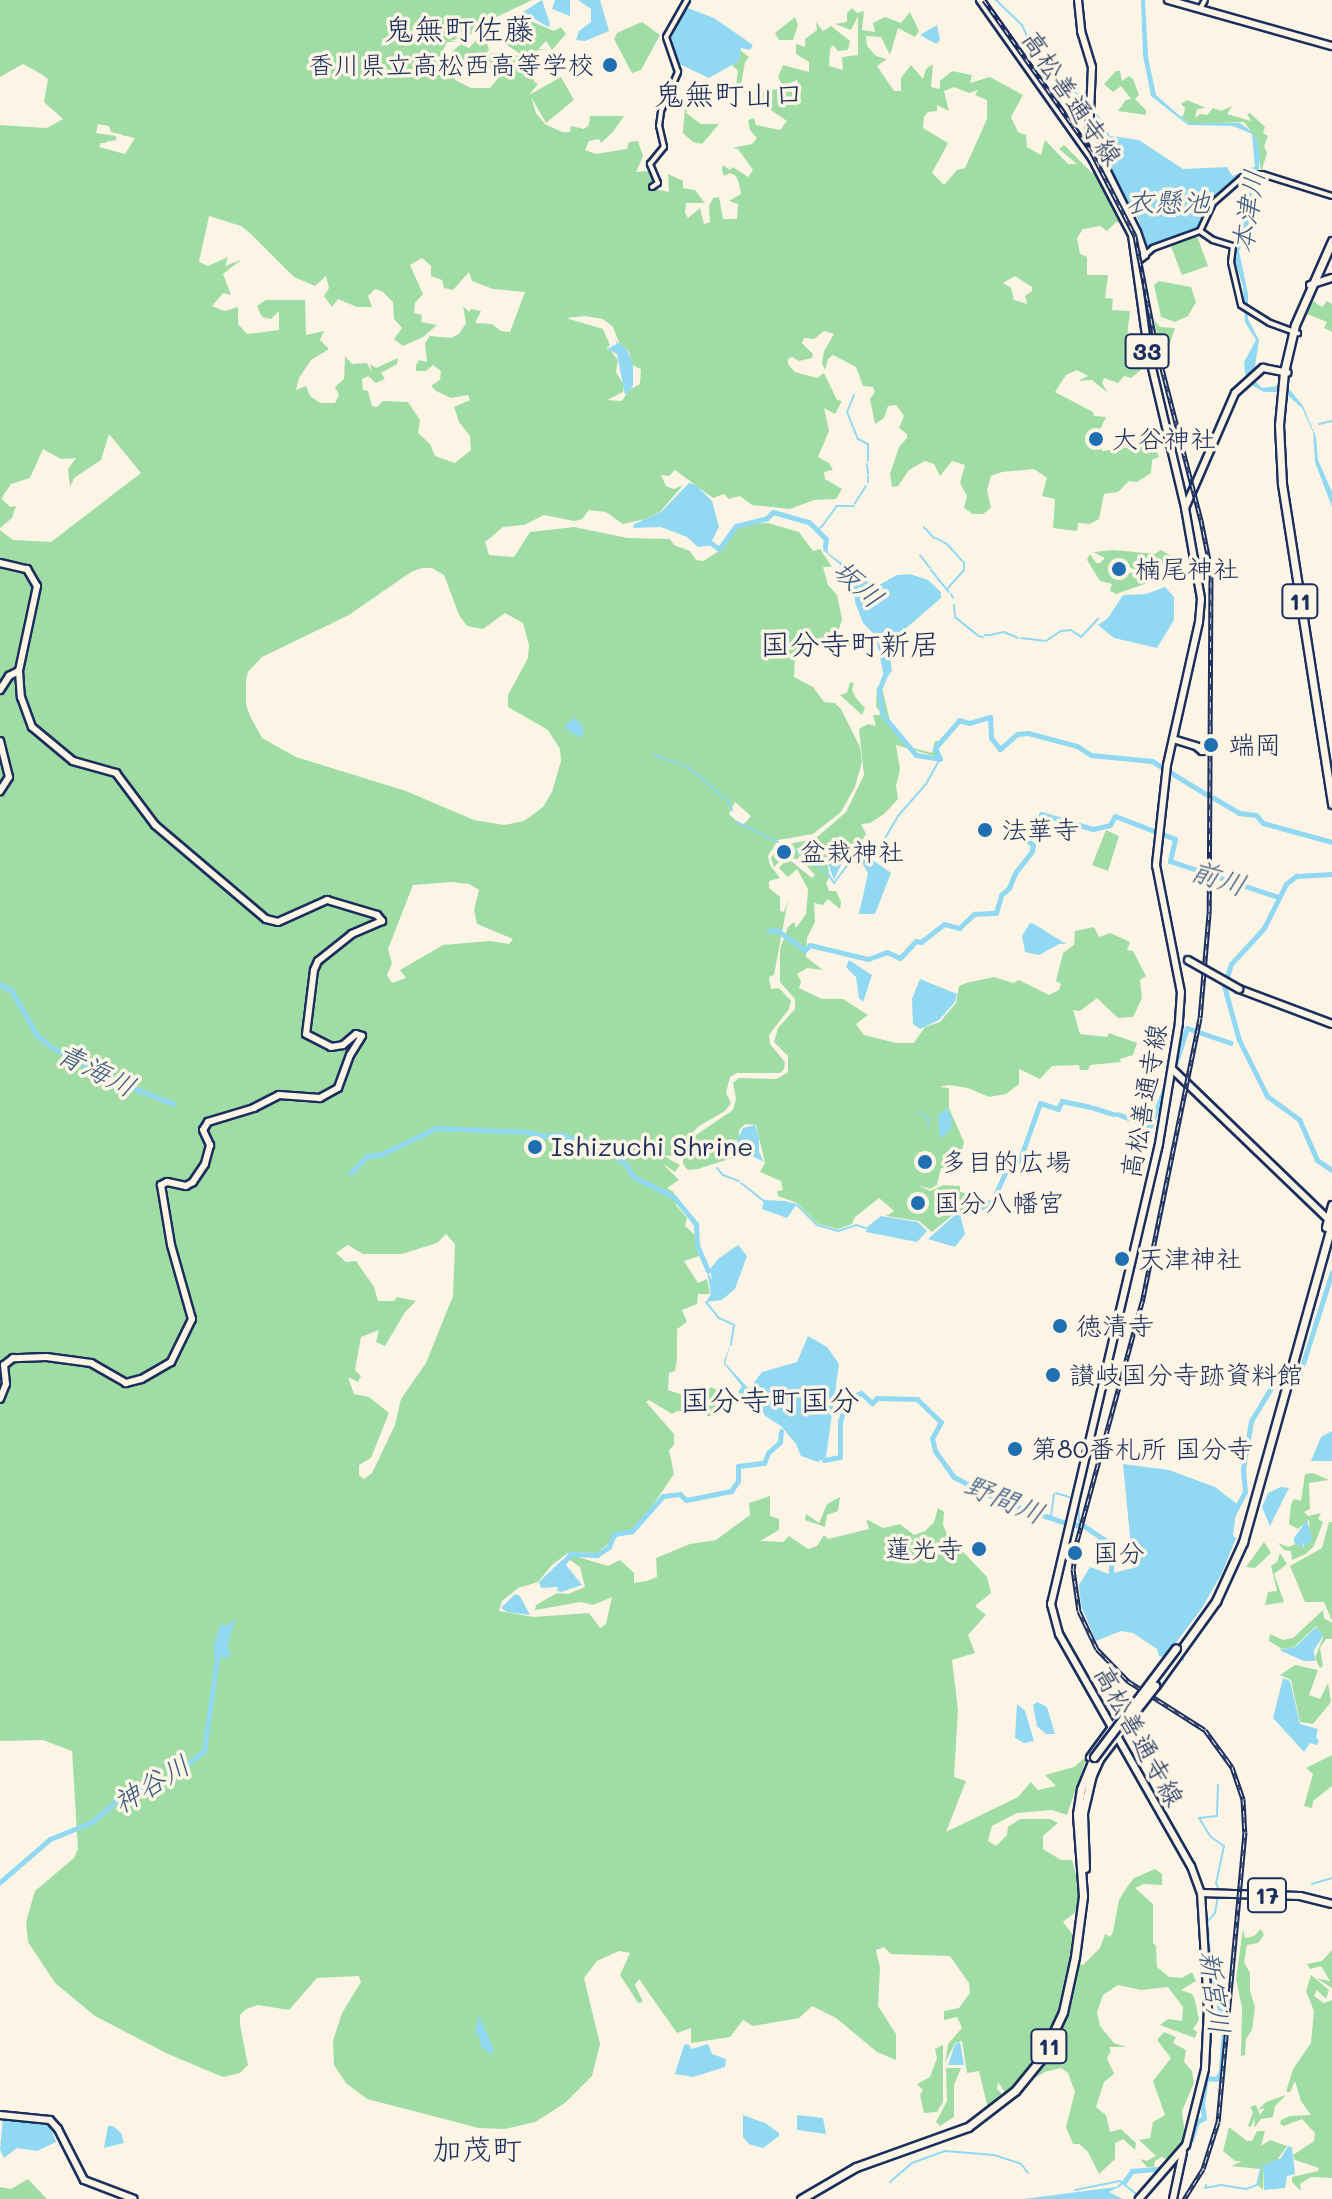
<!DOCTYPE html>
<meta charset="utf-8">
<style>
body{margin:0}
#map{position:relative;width:1332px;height:2199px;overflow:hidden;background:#fcf5e5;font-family:Mali,"Klee One",sans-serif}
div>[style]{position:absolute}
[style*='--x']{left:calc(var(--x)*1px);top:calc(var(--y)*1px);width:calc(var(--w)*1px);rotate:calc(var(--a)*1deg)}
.green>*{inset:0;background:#a0dda4}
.water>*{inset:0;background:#91d8f2}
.stream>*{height:2px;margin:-1px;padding:0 1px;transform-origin:1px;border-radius:1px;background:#91d8f2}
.river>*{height:5px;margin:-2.5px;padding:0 2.5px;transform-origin:2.5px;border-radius:2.5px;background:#91d8f2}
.roads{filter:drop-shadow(2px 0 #1b2f5e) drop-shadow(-2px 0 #1b2f5e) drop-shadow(0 2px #1b2f5e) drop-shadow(0 -2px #1b2f5e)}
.minor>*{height:4px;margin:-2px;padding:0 2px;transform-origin:2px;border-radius:2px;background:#fcf5e5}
.major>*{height:6px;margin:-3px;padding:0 3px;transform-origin:3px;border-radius:3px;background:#fcf5e5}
.highway>*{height:7px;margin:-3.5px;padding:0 3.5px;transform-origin:3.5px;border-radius:3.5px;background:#fcf5e5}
.rail>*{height:5px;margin-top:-2.5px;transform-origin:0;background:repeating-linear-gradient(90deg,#fcf5e5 0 6px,#1b2f5e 0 12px);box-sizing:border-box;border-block:2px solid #1b2f5e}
.bridges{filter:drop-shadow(2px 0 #1b2f5e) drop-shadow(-2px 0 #1b2f5e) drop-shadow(0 2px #1b2f5e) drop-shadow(0 -2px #1b2f5e)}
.major-bridge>*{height:6px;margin:-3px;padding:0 3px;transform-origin:3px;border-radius:3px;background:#fcf5e5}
.highway-bridge>*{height:7px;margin:-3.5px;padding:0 3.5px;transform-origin:3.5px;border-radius:3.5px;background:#fcf5e5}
.dots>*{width:22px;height:22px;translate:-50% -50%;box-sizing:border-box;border:4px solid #fcf5e5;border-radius:50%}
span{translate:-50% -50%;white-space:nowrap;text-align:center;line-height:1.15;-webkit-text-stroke:7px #fcf5e5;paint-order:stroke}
.shield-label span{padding:2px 6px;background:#fcf5e5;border:2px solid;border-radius:6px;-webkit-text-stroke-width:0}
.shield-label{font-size:24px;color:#1b2f5e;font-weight:700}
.poi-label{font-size:26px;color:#1b2f5e}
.right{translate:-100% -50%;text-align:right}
.left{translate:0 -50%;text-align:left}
.street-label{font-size:26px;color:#1b2f5e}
.water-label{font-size:28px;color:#385983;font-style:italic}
.quarter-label{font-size:30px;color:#1b2f5e}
</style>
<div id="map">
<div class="green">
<div style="clip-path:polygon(evenodd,0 0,532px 0,490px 20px,470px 35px,447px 42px,440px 57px,455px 64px,451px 70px,455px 80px,471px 88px,490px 88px,504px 71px,484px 67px,491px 53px,522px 55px,507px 45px,509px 31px,515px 32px,524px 18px,554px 31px,561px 27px,566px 34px,552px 50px,546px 41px,529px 59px,535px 66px,534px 82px,538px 84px,529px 95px,561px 77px,574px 100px,546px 123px,531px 97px,536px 113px,545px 124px,562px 132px,570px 132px,571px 126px,584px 129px,589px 125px,590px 116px,624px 116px,613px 132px,601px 143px,599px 139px,589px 141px,585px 150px,596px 154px,627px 149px,629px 142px,638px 141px,643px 156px,636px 172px,648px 171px,656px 180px,655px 189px,669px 192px,668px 174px,683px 181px,683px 188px,695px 190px,705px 203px,686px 203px,685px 213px,688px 218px,700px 208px,704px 224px,710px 222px,709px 206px,713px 198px,719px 197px,723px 219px,737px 219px,738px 204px,729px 201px,741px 194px,739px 184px,736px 176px,730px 173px,724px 176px,722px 170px,723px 165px,730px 170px,733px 167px,748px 177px,753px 170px,738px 149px,732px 148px,752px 144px,757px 138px,750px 130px,748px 120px,754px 118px,756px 125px,780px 130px,787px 121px,743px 91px,756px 93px,798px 85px,797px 80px,783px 86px,778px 77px,783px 65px,809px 72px,809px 62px,796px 54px,796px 44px,805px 47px,805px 39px,817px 30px,816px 22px,823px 31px,831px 26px,850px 41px,848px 50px,838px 51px,833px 45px,830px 49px,829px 66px,843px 70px,842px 57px,858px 55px,858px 16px,851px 30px,835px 24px,847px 22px,847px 13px,852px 8px,857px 13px,864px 11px,862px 30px,875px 32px,873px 23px,885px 17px,901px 23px,910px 12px,919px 31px,915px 37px,898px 28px,890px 55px,881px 37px,866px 36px,867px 46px,876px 56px,887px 59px,877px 66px,894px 91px,901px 91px,901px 78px,911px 65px,923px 79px,926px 69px,933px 64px,931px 87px,940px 89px,940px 81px,952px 71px,972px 75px,970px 83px,990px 77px,1023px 95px,1011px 117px,1018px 132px,1026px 135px,1027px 147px,1041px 155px,1045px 140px,1068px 164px,1077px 164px,1059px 149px,1064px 145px,1092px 173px,1096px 171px,1125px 225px,1116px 222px,1107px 231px,1100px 226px,1083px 229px,1077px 238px,1080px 254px,1087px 257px,1087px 275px,1108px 275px,1105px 298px,1113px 299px,1112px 310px,1130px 311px,1127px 337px,1141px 370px,1131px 378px,1124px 376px,1118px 383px,1104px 378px,1102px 383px,1108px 393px,1092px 380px,1078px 381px,1088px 376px,1077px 370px,1066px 375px,1055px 392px,1093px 412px,1094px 416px,1106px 417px,1099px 432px,1102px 451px,1154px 444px,1159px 457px,1152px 460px,1151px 473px,1137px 482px,1129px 481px,1118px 492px,1104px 494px,1099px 519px,1090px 524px,1078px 523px,1077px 531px,1053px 528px,1055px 499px,1042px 496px,1047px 478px,1034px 469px,1002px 472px,991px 476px,987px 490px,991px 508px,983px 514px,973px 514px,964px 508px,967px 496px,960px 483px,965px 465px,952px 461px,940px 476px,934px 464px,925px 461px,909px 470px,898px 486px,892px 487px,890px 474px,899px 447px,907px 438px,907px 434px,899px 428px,904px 416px,896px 405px,888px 406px,884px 418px,875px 424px,870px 399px,875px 392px,873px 387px,863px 386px,856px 367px,833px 355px,828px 359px,825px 370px,822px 363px,824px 351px,834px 334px,824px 331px,814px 339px,804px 338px,802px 343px,813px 354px,812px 358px,799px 361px,792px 357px,788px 359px,788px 364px,795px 372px,817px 378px,824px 373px,837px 400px,842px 401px,835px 414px,824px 408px,829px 431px,818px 457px,829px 463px,833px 470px,824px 472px,825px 479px,842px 489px,836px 499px,814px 500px,790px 509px,752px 505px,740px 496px,729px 499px,724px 494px,713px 498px,675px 470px,669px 476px,661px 475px,666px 486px,674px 489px,683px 485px,660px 512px,645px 519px,623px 524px,606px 512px,589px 510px,582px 519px,574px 521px,544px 515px,524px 525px,503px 527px,485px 542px,489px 555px,514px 557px,530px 532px,574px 527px,628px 538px,670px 539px,674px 545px,690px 551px,696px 560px,703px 561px,719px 551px,734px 530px,746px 524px,768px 523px,799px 532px,813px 551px,820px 549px,832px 567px,823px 567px,828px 585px,837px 595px,842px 619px,836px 640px,830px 645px,814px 647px,795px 657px,794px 677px,813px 687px,824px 702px,835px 703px,841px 709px,860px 747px,862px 762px,855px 787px,841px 812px,813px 834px,778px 840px,768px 856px,770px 865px,780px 878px,769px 881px,769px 888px,780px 897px,780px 911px,784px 912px,788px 900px,774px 975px,769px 977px,771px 989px,779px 988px,791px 1001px,789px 1009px,769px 1035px,770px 1044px,785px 1062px,784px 1069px,780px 1073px,737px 1073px,730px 1077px,726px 1093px,731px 1103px,725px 1111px,699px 1126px,679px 1147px,679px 1155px,664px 1156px,680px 1165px,675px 1172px,662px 1163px,679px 1180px,667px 1188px,674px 1192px,676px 1205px,687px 1218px,685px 1226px,695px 1235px,699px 1256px,684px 1261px,698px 1283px,707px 1279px,710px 1294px,698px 1294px,697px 1304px,682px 1310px,687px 1322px,677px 1329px,677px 1360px,675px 1371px,669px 1373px,668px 1390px,683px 1395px,687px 1389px,708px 1390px,711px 1387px,720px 1392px,713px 1402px,717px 1407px,711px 1416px,707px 1416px,708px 1405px,701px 1405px,699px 1413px,677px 1411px,672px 1414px,649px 1400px,646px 1402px,674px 1434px,674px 1445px,669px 1450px,674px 1474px,651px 1508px,632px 1530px,623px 1532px,597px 1553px,569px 1552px,551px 1566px,538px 1582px,518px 1588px,502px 1601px,499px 1611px,533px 1617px,589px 1613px,600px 1628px,606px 1624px,612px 1597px,593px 1605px,581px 1602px,535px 1610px,536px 1605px,557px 1593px,568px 1594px,585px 1587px,580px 1567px,567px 1558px,571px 1555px,608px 1566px,620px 1560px,634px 1573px,634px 1583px,647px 1581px,657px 1577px,656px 1558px,690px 1544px,716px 1540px,750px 1515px,749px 1503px,770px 1496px,770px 1516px,779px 1519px,779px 1530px,760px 1541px,783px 1542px,789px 1536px,808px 1549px,817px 1546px,824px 1535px,828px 1539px,869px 1529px,866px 1519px,883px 1528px,900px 1524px,914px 1535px,925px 1531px,934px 1522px,938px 1508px,944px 1512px,943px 1525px,948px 1536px,987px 1577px,991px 1593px,975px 1606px,986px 1615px,968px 1635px,975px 1653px,952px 1660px,958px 1710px,954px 1777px,966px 1781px,946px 1832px,1018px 1797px,1031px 1782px,1038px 1790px,1056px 1786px,1045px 1775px,1074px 1767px,1087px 1756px,1067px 1815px,1052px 1810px,1017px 1813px,992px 1826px,988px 1841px,996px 1846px,1007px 1835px,1008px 1827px,1020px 1819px,1050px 1819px,1058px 1823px,1043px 1836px,1043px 1849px,1061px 1860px,1072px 1860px,1078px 1882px,1078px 1910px,1063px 1922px,1074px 1936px,1071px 1961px,1083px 1965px,1100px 1948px,1105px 1934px,1110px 1937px,1113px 1932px,1119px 1900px,1125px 1890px,1134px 1878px,1155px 1869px,1162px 1874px,1162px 1885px,1144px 1884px,1135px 1888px,1153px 1904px,1153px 1943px,1156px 1946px,1157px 1967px,1169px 1977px,1182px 1978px,1192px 1972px,1196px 1981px,1181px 1990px,1192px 1994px,1195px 2000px,1199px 2020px,1193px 2029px,1197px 2032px,1195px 2038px,1160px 2025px,1168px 2019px,1182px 2021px,1183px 2007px,1168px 1987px,1141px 1990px,1118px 1985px,1103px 1995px,1097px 2012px,1100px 2026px,1114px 2043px,1126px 2047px,1109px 2047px,1111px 2051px,1107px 2058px,1114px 2074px,1104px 2082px,1096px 2107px,1106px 2115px,1110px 2132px,1121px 2129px,1136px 2143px,1135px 2150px,1123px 2139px,1115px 2143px,1115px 2159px,1099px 2174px,1088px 2152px,1079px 2144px,1073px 2144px,1066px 2127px,1075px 2092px,1068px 2073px,1061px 2068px,1045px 2072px,1006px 2094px,998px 2082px,997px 2089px,1003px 2095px,988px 2109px,979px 2071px,967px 2073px,962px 2041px,955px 2043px,945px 2063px,948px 2044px,962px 2028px,957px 2017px,944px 2020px,944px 2011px,959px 2008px,970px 1993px,969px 1983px,950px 1956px,891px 1954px,884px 1947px,876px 1950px,880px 1968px,878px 2006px,896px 2034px,896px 2060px,877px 2052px,836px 2018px,812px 2006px,799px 2018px,753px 2026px,743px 2020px,730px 2037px,691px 2043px,691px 2028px,677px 2033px,639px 1979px,635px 1985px,643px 2002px,638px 2003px,620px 1975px,630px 1953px,619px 1951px,597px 1961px,584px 1978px,600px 2044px,592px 2076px,565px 2103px,535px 2122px,505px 2129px,479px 2128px,367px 2099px,346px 2083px,334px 2065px,333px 2041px,342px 2013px,361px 1982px,359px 1976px,317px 1978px,289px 2010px,258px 2005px,246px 2009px,240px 2015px,240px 2025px,248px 2065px,240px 2073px,223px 2077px,168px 2054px,95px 2016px,55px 1983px,28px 1942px,26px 1922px,35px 1891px,74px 1858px,78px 1849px,72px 1751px,43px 1740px,0 1741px,0 530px,13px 540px,51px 542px,141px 473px,109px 434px,101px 460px,74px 478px,70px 487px,68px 469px,76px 458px,61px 459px,43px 449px,30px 478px,11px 484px,4px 494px,2px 499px,10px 507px,16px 506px,12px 518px,0 528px,0 125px,47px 128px,63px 119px,44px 102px,48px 79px,38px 72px,23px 64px,0 77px,0 0,954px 87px,969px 93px,978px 90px,975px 95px,987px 100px,987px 119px,965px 168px,957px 170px,944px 185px,932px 173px,948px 143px,923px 128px,924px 117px,928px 112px,937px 111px,937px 105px,949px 111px,944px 91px,954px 87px,0 0,98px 124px,109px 126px,111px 132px,135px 138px,125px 154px,99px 147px,101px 143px,116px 140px,116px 136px,96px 133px,98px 124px,0 0,209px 216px,241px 226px,251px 234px,294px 277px,315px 286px,326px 276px,329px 288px,324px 296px,332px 307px,338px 299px,357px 307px,372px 307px,368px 296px,375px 289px,383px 292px,393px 302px,394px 319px,402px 328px,394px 339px,403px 346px,423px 337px,437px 325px,421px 322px,422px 315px,414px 313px,415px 303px,423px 294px,410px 265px,422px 258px,431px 266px,431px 276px,442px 280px,444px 288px,453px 290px,469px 272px,472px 281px,493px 289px,525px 292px,510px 332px,501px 331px,492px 324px,475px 323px,481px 311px,471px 309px,469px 312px,463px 306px,466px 323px,459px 334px,451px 338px,430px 336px,425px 343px,427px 362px,419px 360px,416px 365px,416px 371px,426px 371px,433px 365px,441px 371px,440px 380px,431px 386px,436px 391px,451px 398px,468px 395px,470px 400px,454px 407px,459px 422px,470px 436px,471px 450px,455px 463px,435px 456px,430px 444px,418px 433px,420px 420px,408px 402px,383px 401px,377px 407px,372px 406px,368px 391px,363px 390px,362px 379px,368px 376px,376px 383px,385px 379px,381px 373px,397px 364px,398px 358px,376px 368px,370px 364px,372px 373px,367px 363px,352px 364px,345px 356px,344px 379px,335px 387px,339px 395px,335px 403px,320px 403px,310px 396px,306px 386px,296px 390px,299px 378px,311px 360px,329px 349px,320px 340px,324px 331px,306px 335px,305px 300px,266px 300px,257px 306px,262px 317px,271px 319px,279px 311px,279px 330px,247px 334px,238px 324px,238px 307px,225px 311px,212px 306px,223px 293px,231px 295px,223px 274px,241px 260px,225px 266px,228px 257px,208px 266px,199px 262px,209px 216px,0 0,1015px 276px,1032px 287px,1032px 291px,1025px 296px,1027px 304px,1014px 300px,1011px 288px,1003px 283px,1015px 276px,0 0,585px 316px,603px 319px,613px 327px,620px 345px,629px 351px,632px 365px,641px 369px,640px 384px,629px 390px,622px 401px,607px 400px,623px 392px,624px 385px,616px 372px,618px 360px,610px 350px,606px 349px,610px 345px,603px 329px,566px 318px,585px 316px,0 0,422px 568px,432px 568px,444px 575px,459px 615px,467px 626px,483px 629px,505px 613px,523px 623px,529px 645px,528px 658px,508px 695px,508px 707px,548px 730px,560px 749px,561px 761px,552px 792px,543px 807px,524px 821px,504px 825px,474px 820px,406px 791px,296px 757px,262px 738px,251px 718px,246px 705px,246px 680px,248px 672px,262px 657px,349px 615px,411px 572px,422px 568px,0 0,735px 802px,751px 816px,742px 826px,729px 814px,735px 802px,0 0,451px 882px,469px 884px,479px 890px,474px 910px,477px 924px,513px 939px,509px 944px,490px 941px,443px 945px,400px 970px,406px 978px,392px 983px,387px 975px,392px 963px,388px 949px,413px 885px,451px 882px,0 0,446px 1234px,455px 1244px,453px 1296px,426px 1363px,401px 1399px,395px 1425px,372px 1473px,364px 1479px,359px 1475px,359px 1465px,371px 1458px,389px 1413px,369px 1397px,354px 1394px,348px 1377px,358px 1382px,361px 1376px,355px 1370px,361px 1337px,379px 1330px,376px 1342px,385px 1346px,405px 1312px,416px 1301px,397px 1297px,394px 1301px,378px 1301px,374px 1287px,356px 1261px,346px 1262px,336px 1253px,348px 1245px,363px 1254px,402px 1254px,437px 1243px,446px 1234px)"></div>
<div style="clip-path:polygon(795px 17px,798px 25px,793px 40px,779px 40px,775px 33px)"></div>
<div style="clip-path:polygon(642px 22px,660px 35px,641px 70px,632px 73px,614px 39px,617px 33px)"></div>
<div style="clip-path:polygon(484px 32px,489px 50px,482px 59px,469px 54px,463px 60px,448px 55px,461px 44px,469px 48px)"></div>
<div style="clip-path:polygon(740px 50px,749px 57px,745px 62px,740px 91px,736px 85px,738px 71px,731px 64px,739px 61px)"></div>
<div style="clip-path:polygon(1116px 71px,1120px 71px,1122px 81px,1129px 76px,1133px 79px,1139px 95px,1135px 99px,1146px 110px,1146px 115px,1118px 111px,1126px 100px,1131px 99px,1121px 86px,1113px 92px,1104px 84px)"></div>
<div style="clip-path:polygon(1187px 100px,1206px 108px,1197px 109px,1195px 118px,1200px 114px,1207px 115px,1213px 108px,1221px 111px,1232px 106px,1227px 114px,1251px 121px,1247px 114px,1250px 113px,1265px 127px,1263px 133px,1268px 136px,1264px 146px,1267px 153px,1261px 172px,1257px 140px,1244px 122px,1190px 124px,1180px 116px,1183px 116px,1185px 108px,1181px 104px)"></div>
<div style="clip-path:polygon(685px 106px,689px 106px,686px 113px,701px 124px,719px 124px,702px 144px,693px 142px,683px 133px)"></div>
<div style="clip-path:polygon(1196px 233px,1208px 266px,1182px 275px,1170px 244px)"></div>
<div style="clip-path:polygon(1159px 281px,1191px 287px,1196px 302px,1188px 316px,1175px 322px,1161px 317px,1154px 285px)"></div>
<div style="clip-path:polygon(1313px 301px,1322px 307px,1327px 301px,1332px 304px,1332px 332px,1324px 328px,1327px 322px,1307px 314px)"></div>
<div style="clip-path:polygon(1154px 320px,1160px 327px,1175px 328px,1166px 355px,1162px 354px)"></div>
<div style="clip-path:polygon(1114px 550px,1155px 554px,1161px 550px,1171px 556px,1169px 561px,1149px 569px,1148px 575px,1114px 561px,1110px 568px,1115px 574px,1128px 572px,1156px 580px,1116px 594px,1110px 591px,1112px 584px,1100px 581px,1087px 560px,1090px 554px,1096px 563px,1100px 563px,1105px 558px,1093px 552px)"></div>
<div style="clip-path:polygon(850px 682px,854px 683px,852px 690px,856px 698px,865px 708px,862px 715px,840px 695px,847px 693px)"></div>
<div style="clip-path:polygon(877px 687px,882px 688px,890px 721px,909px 747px,932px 753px,935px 741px,940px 741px,934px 749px,938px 757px,896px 745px,900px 770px,896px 786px,898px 799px,884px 814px,870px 823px,861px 824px,866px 834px,861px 842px,851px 849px,823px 852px,795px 848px,801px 852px,798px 859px,783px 858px,774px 867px,771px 858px,778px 846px,815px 839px,846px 812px,864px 775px,859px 729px,868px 724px,876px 726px,873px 715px,884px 715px,876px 707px)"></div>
<div style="clip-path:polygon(1106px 830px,1119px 836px,1108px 871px,1092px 865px)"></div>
<div style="clip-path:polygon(811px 854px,835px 855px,827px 863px,830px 876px,826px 883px,829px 891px,836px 891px,841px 902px,840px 909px,828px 899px,823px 905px,814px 903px,815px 922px,807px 938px,806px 957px,823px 970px,807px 968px,797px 974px,801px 981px,799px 988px,822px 999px,843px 999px,868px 1015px,856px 1024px,864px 1035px,896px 1043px,914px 1043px,925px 1027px,940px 1022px,956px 1003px,959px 986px,966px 983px,994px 977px,1013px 983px,1019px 980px,1049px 995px,1059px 990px,1061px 984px,1056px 981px,1063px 953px,1074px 945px,1075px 931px,1094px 927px,1099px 937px,1110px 933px,1130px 942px,1127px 950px,1133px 951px,1146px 976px,1140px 980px,1142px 998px,1133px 1017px,1118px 1018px,1097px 998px,1080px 1011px,1073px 1010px,1080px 1034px,1107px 1037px,1109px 1033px,1137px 1043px,1133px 1055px,1120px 1059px,1121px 1062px,1090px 1065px,1088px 1070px,1080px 1070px,1079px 1065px,1052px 1066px,1040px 1079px,1019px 1069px,1019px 1084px,1006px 1094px,989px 1097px,968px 1088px,949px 1085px,939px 1087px,949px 1088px,949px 1108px,964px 1142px,961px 1156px,953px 1153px,946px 1169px,941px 1168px,937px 1185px,930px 1189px,918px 1185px,930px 1191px,944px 1185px,960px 1186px,960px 1192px,983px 1197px,987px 1203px,975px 1210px,955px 1213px,932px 1232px,919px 1221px,886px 1216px,894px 1211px,879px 1198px,855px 1217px,852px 1224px,838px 1229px,818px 1224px,797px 1203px,778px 1196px,777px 1191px,783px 1190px,781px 1181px,760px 1172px,765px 1163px,756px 1125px,745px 1124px,739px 1130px,739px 1139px,725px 1146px,724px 1150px,735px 1157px,698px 1169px,688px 1170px,683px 1164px,683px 1150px,696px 1135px,733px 1110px,736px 1099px,733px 1083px,739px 1078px,777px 1079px,788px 1072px,788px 1056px,774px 1042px,778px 1028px,795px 1009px,795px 999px,780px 982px,780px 949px,788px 927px,794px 922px,796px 928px,806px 914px,808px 889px,797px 869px,788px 877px,779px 868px,784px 862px,791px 861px,812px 878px,815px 875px,802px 861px)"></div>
<div style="clip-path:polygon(1313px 1473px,1329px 1480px,1309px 1483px,1310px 1509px,1304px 1512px,1308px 1516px,1321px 1513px,1318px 1519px,1323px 1522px,1314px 1546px,1306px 1554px,1292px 1560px,1291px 1551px,1284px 1550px,1278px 1543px,1288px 1547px,1296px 1544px,1304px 1548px,1304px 1543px,1310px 1543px,1309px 1520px,1298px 1529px,1289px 1524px,1291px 1504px,1294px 1499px,1301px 1501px,1305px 1474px)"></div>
<div style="clip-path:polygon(840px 1497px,838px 1511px,827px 1515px,825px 1527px,805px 1520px,806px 1514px,819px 1523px,827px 1504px)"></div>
<div style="clip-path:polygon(1329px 1522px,1332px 1522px,1332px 1621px,1324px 1602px,1305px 1602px,1290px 1566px,1322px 1548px)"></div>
<div style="clip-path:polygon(1264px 1542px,1271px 1553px,1255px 1568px,1246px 1567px)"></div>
<div style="clip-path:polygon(1280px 1553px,1287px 1564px,1274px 1574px,1284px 1602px,1265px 1605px,1268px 1592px,1277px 1591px,1271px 1566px,1277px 1562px)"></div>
<div style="clip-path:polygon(1323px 1610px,1324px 1618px,1332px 1623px,1332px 1639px,1326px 1639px,1320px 1648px,1323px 1666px,1320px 1668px,1315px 1658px,1323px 1637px,1316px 1626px,1294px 1647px,1282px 1649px,1269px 1641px,1270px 1634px,1283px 1640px,1293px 1638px)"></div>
<div style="clip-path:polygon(1295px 1665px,1318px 1670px,1309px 1695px,1320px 1699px,1328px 1683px,1331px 1702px,1313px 1724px,1300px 1722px,1291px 1680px,1280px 1675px)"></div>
<div style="clip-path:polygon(1332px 1755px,1332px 1786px,1313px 1801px,1312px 1808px,1304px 1806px,1313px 1774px,1306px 1768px)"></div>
<div style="clip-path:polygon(1243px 1929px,1245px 1938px,1254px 1936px,1261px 1929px,1264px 1935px,1258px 1943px,1247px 1945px,1244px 1962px,1250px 1973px,1250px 1991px,1255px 2007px,1252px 2030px,1246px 2039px,1245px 2055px,1241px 2056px,1242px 2008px,1236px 1979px)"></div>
<div style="clip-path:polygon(1332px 1950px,1332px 1988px,1316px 1978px,1330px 1981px,1321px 1966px,1310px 1969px,1307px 1964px,1322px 1961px)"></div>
<div style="clip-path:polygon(1311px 1975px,1329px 1990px,1326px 1999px,1317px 1990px,1314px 1996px,1324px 2003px,1332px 2000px,1332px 2178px,1311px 2177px,1300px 2184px,1301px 2191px,1292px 2182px,1292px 2177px,1318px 2171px,1319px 2168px,1295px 2160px,1293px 2155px,1314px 2141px,1315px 2133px,1302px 2119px,1284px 2126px,1280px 2124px,1281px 2120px,1290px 2116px,1311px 2115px,1301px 2101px,1295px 2081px,1290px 2092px,1286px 2092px,1293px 2069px,1311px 2043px,1314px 2011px,1306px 1991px)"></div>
<div style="clip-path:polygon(1164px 2032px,1176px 2037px,1173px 2043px,1186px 2050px,1184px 2062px,1192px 2071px,1194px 2083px,1182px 2111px,1185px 2136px,1180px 2147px,1168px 2160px,1162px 2157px,1155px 2161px,1154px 2167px,1147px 2167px,1140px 2159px,1147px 2161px,1156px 2156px,1139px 2140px,1150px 2138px,1153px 2122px,1165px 2115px,1153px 2081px,1171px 2058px,1157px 2040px)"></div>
<div style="clip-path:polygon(943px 2045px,943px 2102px,937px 2112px,924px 2113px,920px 2095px,923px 2090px,917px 2084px,930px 2077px,937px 2058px,935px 2049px)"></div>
<div style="clip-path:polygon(946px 2068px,961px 2068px,954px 2085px,954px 2117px,940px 2126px,936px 2122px,947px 2101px)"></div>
<div style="clip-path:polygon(1286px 2095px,1275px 2106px,1273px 2117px,1261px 2119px,1254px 2128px,1255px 2117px,1251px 2127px,1248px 2126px,1253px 2112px,1250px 2107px,1256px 2105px,1260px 2115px,1265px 2108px,1258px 2110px,1266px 2102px)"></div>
<div style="clip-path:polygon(1229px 2127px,1247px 2141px,1252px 2141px,1257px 2131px,1265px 2131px,1261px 2146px,1270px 2140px,1287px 2146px,1277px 2160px,1264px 2165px,1263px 2190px,1258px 2185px,1260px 2169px,1231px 2166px,1242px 2161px,1235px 2161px,1223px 2151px)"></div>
<div style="clip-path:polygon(28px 2179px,47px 2199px,0 2199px,0 2187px,11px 2189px)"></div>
</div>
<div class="water">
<div style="clip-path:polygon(542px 0,550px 24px,548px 27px,523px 12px)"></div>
<div style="clip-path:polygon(555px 0,570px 0,570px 16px,552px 9px)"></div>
<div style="clip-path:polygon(578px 0,600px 0,609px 31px,585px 41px,576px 40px,579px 31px,591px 22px,591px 9px)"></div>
<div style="clip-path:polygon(1141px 0,1145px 0,1148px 57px,1156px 95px,1188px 123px,1240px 123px,1252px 132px,1257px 140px,1260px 156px,1258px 176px,1256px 188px,1256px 179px,1253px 182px,1248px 229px,1239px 251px,1248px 294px,1248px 319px,1259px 340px,1253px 379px,1262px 388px,1278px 386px,1291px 391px,1303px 406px,1316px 437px,1318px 460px,1332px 492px,1332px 507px,1315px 462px,1313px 432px,1302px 408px,1284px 392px,1264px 392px,1253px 386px,1245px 373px,1244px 362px,1256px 340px,1245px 322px,1243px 286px,1234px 259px,1255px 169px,1252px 134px,1233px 126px,1188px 125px,1151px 96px,1143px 55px)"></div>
<div style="clip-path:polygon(685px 7px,714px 18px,753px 45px,750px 50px,741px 48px,739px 61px,709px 78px,677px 63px,670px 41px)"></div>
<div style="clip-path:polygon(937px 25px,940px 40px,936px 44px,920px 35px)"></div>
<div style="clip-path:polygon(1111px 136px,1139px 140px,1183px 169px,1227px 167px,1234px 179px,1212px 199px,1197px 228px,1148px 247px,1138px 219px,1115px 182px,1103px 149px,1103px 141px)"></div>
<div style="clip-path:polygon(615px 340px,628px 351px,633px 366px,633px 386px,625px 395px,617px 354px,607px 349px,617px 344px)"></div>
<div style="clip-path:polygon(689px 483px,696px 485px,712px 501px,719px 527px,709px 546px,698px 547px,687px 537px,661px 527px,633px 528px,634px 524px,661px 512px)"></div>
<div style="clip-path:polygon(827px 538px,828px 553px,871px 584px,879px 585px,897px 575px,910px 574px,928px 580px,941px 592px,941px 598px,904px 630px,889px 650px,892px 671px,888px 676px,883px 673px,876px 636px,863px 623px,855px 602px,853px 576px,823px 550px)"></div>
<div style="clip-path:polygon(1165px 587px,1174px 597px,1174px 620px,1157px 648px,1114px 638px,1098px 625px,1108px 618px,1123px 595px,1146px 594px)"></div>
<div style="clip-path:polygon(575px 717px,584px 729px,581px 739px,564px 727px)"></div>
<div style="clip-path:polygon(850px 853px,841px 865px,834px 880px,828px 863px,840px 854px)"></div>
<div style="clip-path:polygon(866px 855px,891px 873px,875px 914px,859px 914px,868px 873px,861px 861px)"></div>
<div style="clip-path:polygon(1030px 923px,1034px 924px,1066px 944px,1059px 944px,1039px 955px,1025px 952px,1022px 936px)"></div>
<div style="clip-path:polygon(849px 960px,872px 975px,863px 1002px,859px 998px,856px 977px,846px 967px)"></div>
<div style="clip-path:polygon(920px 979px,957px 994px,955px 1002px,939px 1020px,920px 1029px,913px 1024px,912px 999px)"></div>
<div style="clip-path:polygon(947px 1108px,952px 1118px,951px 1129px,940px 1139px,938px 1116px)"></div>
<div style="clip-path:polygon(755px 1125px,759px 1137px,759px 1152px,764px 1162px,734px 1147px,743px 1128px)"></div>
<div style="clip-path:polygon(764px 1200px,785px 1201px,797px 1204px,787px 1218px,762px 1209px)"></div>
<div style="clip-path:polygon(956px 1214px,960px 1214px,965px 1234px,955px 1247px,928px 1239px)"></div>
<div style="clip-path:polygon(881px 1216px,918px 1222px,927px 1231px,917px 1242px,866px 1232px,867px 1227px)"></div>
<div style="clip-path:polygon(738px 1245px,747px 1256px,735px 1289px,722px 1300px,706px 1302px,711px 1294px,707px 1271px,712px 1280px,710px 1269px,718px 1259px)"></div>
<div style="clip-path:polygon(808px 1336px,827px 1347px,839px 1364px,826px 1457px,818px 1462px,801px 1456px,796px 1444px,781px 1426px,765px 1416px,762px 1409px,748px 1405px,738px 1392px,742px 1386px,724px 1364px,724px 1361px,731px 1343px,725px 1363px,749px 1389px,762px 1372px,797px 1362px)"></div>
<div style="clip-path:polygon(1332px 1431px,1332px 1461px,1311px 1461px,1321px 1437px)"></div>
<div style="clip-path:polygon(1123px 1464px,1169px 1470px,1215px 1487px,1237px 1504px,1233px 1536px,1236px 1538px,1222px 1573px,1202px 1608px,1172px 1648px,1184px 1656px,1184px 1661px,1159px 1656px,1157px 1649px,1133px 1633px,1121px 1631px,1096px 1641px,1081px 1606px,1079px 1585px,1090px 1567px,1109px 1574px,1133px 1568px)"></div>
<div style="clip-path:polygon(1281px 1487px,1289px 1488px,1270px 1526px,1262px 1507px,1268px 1493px)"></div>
<div style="clip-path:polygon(1307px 1520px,1312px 1538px,1308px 1545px,1303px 1543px,1304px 1548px,1294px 1543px,1294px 1538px)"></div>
<div style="clip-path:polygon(562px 1560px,582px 1585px,561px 1592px,557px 1591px,558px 1587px,541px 1588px,539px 1582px)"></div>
<div style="clip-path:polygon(515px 1594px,520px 1596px,530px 1615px,507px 1612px,501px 1608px)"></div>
<div style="clip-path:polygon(236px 1619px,228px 1643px,230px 1658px,214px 1657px,214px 1643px,221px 1624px,226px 1626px)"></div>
<div style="clip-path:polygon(1316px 1627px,1323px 1636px,1314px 1650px,1315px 1661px,1304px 1661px,1279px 1650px,1295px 1647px)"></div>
<div style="clip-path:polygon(1283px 1678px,1290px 1681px,1300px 1724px,1318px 1729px,1316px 1737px,1319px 1741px,1317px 1745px,1310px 1743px,1304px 1752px,1273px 1718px)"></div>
<div style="clip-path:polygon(1037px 1702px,1047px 1707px,1055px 1734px,1046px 1734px,1037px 1726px,1033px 1705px)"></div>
<div style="clip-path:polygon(1017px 1704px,1025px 1711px,1034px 1741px,1024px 1743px,1015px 1738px)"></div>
<div style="clip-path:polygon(479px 2015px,494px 2050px,492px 2055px,481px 2047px,479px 2035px,475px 2035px)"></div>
<div style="clip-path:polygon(960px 2042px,964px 2065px,948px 2065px,955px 2044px)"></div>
<div style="clip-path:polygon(688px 2044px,692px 2049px,708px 2044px,712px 2054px,726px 2059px,725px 2067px,693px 2077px,675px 2074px,684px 2045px)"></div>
<div style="clip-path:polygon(743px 2115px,765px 2123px,779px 2133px,779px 2136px,763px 2148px,749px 2144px,743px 2137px)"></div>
<div style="clip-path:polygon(797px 2115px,823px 2118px,826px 2134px,797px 2130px)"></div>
<div style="clip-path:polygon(3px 2118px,49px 2123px,56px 2142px,37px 2151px,17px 2148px,4px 2158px,0 2150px)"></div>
<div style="clip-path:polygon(108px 2126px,113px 2126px,121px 2133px,124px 2143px,104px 2148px)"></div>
<div style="clip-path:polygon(1288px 2146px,1292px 2147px,1295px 2174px,1287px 2176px,1285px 2188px,1264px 2190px,1264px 2165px,1281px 2158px)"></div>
<div style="clip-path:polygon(1127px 2177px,1121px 2186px,1109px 2192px,1123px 2199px,1023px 2199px,1116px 2187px)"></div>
</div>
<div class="stream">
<div style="--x:996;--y:0;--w:36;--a:44"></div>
<div style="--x:1022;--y:25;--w:49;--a:66"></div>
<div style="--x:1042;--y:70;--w:55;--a:34"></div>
<div style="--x:1094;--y:109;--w:31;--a:61"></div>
<div style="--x:1233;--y:177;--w:23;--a:-23"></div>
<div style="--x:854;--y:395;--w:18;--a:112"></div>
<div style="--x:847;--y:412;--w:29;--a:68"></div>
<div style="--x:858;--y:439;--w:11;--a:27"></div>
<div style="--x:868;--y:444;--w:17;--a:90"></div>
<div style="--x:1319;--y:424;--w:13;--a:-13"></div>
<div style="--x:867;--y:464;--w:10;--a:84"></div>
<div style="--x:868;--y:477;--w:5;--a:90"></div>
<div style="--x:855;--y:503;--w:20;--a:-57"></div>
<div style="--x:823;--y:525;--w:24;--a:-54"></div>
<div style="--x:837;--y:506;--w:17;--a:0"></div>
<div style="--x:924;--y:527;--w:15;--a:48"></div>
<div style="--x:818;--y:530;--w:6;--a:-45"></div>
<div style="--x:936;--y:538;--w:13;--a:29"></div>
<div style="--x:947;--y:544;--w:25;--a:48"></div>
<div style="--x:964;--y:563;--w:7;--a:90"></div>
<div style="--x:964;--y:570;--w:25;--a:132"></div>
<div style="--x:920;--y:555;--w:16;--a:52"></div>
<div style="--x:931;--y:570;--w:28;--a:51"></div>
<div style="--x:951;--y:594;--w:4;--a:63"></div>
<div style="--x:954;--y:605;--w:12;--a:85"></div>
<div style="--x:955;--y:617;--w:28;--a:39"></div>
<div style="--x:985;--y:635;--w:5;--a:0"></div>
<div style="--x:991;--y:635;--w:13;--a:-13"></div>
<div style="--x:1004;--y:632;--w:15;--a:23"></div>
<div style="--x:978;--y:636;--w:5;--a:11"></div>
<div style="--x:1021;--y:638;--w:23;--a:7"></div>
<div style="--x:1046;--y:641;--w:18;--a:-34"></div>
<div style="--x:1061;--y:631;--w:10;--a:-6"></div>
<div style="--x:1071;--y:630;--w:12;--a:35"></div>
<div style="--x:1081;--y:637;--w:25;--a:-47"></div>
<div style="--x:654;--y:755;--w:37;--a:20"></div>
<div style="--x:689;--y:768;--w:52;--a:40.4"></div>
<div style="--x:729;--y:802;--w:9;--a:69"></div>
<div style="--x:737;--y:822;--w:70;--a:26.2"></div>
<div style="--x:800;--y:853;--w:9;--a:58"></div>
<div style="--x:805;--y:861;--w:23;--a:25"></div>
<div style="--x:826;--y:871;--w:14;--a:56"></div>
<div style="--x:834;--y:883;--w:26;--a:-53"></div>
<div style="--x:850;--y:862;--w:9;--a:-6"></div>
<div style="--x:859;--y:861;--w:14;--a:-51"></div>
<div style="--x:868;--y:850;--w:9;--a:13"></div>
<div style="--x:877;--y:852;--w:42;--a:-59.7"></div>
<div style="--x:898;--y:816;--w:43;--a:-48.8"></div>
<div style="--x:926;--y:784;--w:29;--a:-61"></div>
<div style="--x:918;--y:1111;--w:12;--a:35"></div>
<div style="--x:928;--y:1118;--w:8;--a:90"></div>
<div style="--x:717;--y:1168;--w:9;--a:49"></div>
<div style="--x:723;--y:1175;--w:17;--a:21"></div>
<div style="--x:741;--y:1183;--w:29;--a:38"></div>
<div style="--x:797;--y:1205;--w:28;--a:45"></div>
<div style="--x:817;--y:1225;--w:22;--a:16"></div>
<div style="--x:838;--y:1231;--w:19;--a:-18"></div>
<div style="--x:856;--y:1225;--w:10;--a:17"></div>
<div style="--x:706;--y:1302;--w:21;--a:51"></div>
<div style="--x:719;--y:1318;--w:17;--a:25"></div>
<div style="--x:734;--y:1325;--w:20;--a:99"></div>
<div style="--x:1056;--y:1493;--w:17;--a:17"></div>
<div style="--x:1078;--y:1500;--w:21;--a:87"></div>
<div style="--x:1079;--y:1521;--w:18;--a:45"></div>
<div style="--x:1043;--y:1515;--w:8;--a:7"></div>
<div style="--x:1051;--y:1516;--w:22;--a:-82"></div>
<div style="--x:1218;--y:1785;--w:31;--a:92"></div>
<div style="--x:1217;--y:1816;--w:18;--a:174"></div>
<div style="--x:1199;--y:1818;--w:22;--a:58"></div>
<div style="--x:1211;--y:1837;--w:16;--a:35"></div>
<div style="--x:1224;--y:1846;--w:38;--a:102"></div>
<div style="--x:1216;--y:1883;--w:8;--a:67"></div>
<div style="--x:1312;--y:1884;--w:21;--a:-17"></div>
<div style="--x:1206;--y:1923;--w:13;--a:-48"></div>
<div style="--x:1215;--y:1913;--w:17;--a:-80"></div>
<div style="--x:890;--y:2182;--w:29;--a:-41"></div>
<div style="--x:912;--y:2163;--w:35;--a:-20"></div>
<div style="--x:945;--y:2151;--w:49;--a:4.7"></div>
<div style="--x:994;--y:2155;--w:28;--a:18"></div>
<div style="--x:1021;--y:2164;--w:11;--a:52"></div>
<div style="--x:1206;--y:2185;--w:3;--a:108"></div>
<div style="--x:1205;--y:2188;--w:16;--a:-11"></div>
<div style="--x:1221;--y:2185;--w:25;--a:9"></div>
<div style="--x:1246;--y:2189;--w:12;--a:-20"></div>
<div style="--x:1257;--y:2185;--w:21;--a:-76"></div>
<div style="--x:1075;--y:2190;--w:46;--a:-11.3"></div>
<div style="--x:1120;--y:2181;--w:22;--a:39"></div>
</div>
<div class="river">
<div style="--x:707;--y:540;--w:15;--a:37"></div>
<div style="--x:719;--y:549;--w:29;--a:-54"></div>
<div style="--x:736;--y:526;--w:32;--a:-14"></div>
<div style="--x:767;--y:518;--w:8;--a:-45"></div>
<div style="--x:773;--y:512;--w:37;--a:16"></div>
<div style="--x:809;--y:522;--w:24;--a:45"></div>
<div style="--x:826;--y:539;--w:7;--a:98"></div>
<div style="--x:887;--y:670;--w:22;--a:112"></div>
<div style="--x:879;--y:690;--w:24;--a:83"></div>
<div style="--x:882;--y:714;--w:53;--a:50.3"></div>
<div style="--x:916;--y:755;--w:24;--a:9"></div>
<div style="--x:940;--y:759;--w:12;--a:-114"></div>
<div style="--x:935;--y:748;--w:37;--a:-49"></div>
<div style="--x:959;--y:720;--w:10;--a:17"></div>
<div style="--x:969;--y:723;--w:22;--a:-16"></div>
<div style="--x:990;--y:717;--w:21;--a:87"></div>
<div style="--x:991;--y:738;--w:14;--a:51"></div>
<div style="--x:1000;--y:749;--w:23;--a:-41"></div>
<div style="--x:1017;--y:734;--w:11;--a:-5"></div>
<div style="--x:1028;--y:733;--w:51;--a:14.9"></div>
<div style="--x:1077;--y:746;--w:17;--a:33"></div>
<div style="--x:1091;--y:755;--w:61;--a:5.6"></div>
<div style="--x:1152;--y:761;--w:67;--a:31.6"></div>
<div style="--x:1214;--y:798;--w:29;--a:31"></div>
<div style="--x:1239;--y:813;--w:17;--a:7"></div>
<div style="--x:1256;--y:815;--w:11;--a:49"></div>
<div style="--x:1263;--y:823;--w:72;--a:15.4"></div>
<div style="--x:1332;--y:874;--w:36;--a:177"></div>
<div style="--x:1296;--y:876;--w:13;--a:141"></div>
<div style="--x:1286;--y:884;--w:49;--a:116.6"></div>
<div style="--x:1264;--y:928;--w:49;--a:132.5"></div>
<div style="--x:1231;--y:964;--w:23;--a:108"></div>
<div style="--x:1224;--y:986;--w:56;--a:74.5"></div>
<div style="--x:1239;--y:1040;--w:63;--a:63.4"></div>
<div style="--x:1267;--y:1096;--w:39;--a:36"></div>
<div style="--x:1299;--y:1119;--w:45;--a:66.3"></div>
<div style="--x:1317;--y:1160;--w:18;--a:34"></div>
<div style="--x:768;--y:931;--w:9;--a:-6"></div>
<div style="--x:777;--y:930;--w:34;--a:36"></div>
<div style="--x:805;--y:950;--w:7;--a:-45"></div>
<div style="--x:810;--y:945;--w:60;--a:13.6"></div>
<div style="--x:868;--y:959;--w:20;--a:-20"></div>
<div style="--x:887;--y:952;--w:14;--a:25"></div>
<div style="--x:900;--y:958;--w:23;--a:-47"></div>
<div style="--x:916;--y:941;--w:5;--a:11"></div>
<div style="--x:921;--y:942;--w:29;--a:-38"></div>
<div style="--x:944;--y:924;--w:16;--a:15"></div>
<div style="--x:959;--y:928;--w:21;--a:-43"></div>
<div style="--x:974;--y:914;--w:22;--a:-3"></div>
<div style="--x:996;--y:913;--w:19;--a:-74"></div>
<div style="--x:1001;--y:895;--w:11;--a:-41"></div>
<div style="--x:1009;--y:888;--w:16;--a:-68"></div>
<div style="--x:1015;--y:873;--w:28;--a:-52"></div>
<div style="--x:1032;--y:851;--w:6;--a:-81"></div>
<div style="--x:1033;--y:845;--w:6;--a:-141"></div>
<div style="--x:1028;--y:841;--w:30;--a:-64"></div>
<div style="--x:1041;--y:814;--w:54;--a:16.1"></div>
<div style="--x:1093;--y:829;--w:17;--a:-13"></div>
<div style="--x:1110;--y:825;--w:10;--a:-61"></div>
<div style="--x:1115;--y:816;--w:64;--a:21"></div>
<div style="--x:1175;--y:839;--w:23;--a:103"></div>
<div style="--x:1170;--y:861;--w:114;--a:18.4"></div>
<div style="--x:0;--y:985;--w:12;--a:24"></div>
<div style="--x:11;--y:990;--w:52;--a:60"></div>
<div style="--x:37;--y:1035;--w:18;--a:41"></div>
<div style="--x:51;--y:1047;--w:72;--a:28"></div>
<div style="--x:115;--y:1081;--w:63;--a:21.3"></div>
<div style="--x:1174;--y:1068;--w:42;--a:-72"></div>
<div style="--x:1187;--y:1028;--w:46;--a:18.8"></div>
<div style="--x:1094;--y:1108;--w:20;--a:18"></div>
<div style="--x:1117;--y:1114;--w:35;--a:20"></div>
<div style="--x:1150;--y:1126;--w:47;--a:-68.9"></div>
<div style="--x:351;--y:1173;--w:23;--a:-47"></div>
<div style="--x:367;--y:1156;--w:15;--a:-8"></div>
<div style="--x:382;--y:1154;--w:60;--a:-25.7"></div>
<div style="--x:436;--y:1128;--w:91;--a:2.5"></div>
<div style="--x:527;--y:1132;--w:18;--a:13"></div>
<div style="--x:545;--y:1136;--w:16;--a:-7"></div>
<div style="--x:561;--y:1134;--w:18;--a:22"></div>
<div style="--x:578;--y:1141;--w:16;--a:0"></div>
<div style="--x:594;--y:1141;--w:39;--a:36"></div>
<div style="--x:626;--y:1164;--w:13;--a:63"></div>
<div style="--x:632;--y:1176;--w:47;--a:26.6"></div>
<div style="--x:674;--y:1197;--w:35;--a:51"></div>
<div style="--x:696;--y:1224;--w:21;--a:87"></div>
<div style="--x:697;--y:1245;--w:28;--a:67"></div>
<div style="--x:993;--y:1199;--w:29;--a:-65"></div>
<div style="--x:1005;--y:1173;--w:21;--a:-43"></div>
<div style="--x:1020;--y:1159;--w:59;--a:-70.3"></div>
<div style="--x:1040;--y:1103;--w:19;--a:18"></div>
<div style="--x:1058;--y:1109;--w:9;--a:-63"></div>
<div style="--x:1062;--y:1101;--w:29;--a:12"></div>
<div style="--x:960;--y:1214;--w:15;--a:-11"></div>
<div style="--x:975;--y:1211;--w:17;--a:-31"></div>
<div style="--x:822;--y:1454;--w:6;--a:72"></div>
<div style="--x:824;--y:1460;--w:16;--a:-11"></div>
<div style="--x:840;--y:1457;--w:36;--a:-90"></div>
<div style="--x:840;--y:1421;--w:20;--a:-70"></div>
<div style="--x:847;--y:1402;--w:11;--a:-38"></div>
<div style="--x:856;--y:1395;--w:5;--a:-22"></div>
<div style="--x:861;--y:1393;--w:15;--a:42"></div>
<div style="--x:872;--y:1403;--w:7;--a:-45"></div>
<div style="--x:877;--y:1398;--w:40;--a:1.4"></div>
<div style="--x:917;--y:1399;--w:33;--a:44"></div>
<div style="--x:941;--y:1422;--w:18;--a:119"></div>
<div style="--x:932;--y:1438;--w:13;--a:77"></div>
<div style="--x:935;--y:1451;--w:32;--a:54"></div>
<div style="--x:954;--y:1477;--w:52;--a:27.6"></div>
<div style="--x:1000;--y:1501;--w:70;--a:18.4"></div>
<div style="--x:1231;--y:1518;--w:30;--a:-62"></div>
<div style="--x:1245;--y:1492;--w:23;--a:-95"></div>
<div style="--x:1243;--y:1469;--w:49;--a:-80.5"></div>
<div style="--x:1251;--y:1421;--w:44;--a:-58.8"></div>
<div style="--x:1274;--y:1383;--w:21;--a:-8"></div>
<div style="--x:1295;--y:1380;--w:6;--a:-45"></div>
<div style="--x:1299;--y:1376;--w:109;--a:-72.4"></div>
<div style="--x:1071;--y:1524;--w:13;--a:9"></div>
<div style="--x:1084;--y:1526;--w:32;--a:34"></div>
<div style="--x:1111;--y:1544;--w:29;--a:90"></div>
<div style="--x:1111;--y:1573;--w:8;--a:60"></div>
<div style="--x:560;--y:1567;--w:16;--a:-52"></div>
<div style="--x:570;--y:1554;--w:27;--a:2"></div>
<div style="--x:597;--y:1555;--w:14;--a:-34"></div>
<div style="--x:609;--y:1547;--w:14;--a:-69"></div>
<div style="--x:614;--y:1534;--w:18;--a:-9"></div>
<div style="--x:632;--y:1531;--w:47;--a:-48.5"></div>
<div style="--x:663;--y:1496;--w:17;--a:-7"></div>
<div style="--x:680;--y:1494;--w:8;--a:45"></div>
<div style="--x:686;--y:1500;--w:46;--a:-11.3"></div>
<div style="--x:731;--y:1491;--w:12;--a:-55"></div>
<div style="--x:738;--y:1481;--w:15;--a:-90"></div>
<div style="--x:738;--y:1466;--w:26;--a:-7"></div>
<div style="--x:764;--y:1463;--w:11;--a:-68"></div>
<div style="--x:768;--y:1453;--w:16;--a:-43"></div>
<div style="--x:780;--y:1442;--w:11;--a:-85"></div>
<div style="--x:0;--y:1882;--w:66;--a:-40.7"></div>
<div style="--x:50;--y:1839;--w:45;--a:-22"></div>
<div style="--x:92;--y:1822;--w:48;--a:-40.7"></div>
<div style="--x:128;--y:1791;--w:33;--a:-11"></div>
<div style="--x:160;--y:1785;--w:56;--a:-37.7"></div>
<div style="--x:204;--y:1751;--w:100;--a:-82"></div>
<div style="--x:1191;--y:2140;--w:19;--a:-72"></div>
<div style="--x:1197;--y:2122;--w:8;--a:-30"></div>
<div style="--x:1204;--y:2118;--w:14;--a:-98"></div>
<div style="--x:1202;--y:2104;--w:26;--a:-81"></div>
<div style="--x:1206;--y:2078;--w:11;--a:5"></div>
<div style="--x:1217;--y:2079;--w:9;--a:-63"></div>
<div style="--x:1221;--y:2071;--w:39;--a:-86"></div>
<div style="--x:1224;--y:2032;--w:58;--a:-100.9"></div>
<div style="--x:1213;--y:1975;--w:6;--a:-59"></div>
<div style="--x:1216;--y:1970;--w:17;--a:-118"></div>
<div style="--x:1208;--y:1955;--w:32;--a:-94"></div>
<div style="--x:1124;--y:2182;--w:14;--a:-54"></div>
<div style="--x:1132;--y:2171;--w:33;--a:-5"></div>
</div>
<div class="roads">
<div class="minor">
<div style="--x:1200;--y:9;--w:10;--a:-61"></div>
<div style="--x:652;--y:187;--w:7;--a:-34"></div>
<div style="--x:658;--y:183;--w:21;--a:-113"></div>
<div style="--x:650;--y:164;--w:22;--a:-51"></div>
<div style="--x:664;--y:147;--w:22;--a:-103"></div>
<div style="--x:659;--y:126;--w:15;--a:-82"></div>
<div style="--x:661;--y:111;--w:43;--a:-66.4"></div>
<div style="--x:678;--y:72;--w:37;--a:-109"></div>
<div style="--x:666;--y:37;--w:43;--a:-60.4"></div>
<div style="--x:1200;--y:231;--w:31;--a:-65"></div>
<div style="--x:1213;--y:203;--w:44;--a:-41.3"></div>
<div style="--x:1246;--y:174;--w:16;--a:0"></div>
<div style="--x:1262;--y:174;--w:73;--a:17.4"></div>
<div style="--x:1200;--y:231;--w:16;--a:35"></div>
<div style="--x:1213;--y:240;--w:21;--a:17"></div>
<div style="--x:1233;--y:246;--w:16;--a:97"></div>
<div style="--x:1231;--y:262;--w:44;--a:76.9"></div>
<div style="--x:1241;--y:305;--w:34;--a:32"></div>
<div style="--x:1270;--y:323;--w:30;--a:20"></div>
<div style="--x:1145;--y:255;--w:11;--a:-41"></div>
<div style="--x:1153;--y:248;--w:50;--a:-19.9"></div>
</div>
<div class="major">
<div style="--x:980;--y:0;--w:194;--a:54.7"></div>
<div style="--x:1092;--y:158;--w:87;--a:62.5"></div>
<div style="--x:1132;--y:235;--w:117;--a:82.1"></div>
<div style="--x:1148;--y:351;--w:161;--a:76.7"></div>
<div style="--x:1185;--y:508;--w:92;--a:80"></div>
<div style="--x:1201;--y:599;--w:23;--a:95"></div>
<div style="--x:1199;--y:622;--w:147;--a:102.6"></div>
<div style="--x:1167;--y:765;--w:101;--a:96.3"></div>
<div style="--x:1156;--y:865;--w:129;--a:78.9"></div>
<div style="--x:1181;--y:992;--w:31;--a:94"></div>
<div style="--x:1179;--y:1023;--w:123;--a:99.4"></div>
<div style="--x:1159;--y:1144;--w:473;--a:103.2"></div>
<div style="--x:1051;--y:1604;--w:31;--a:75"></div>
<div style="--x:1059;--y:1634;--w:267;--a:60.4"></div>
<div style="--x:1191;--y:1866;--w:29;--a:70"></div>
<div style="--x:1201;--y:1893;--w:116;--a:86.5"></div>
<div style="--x:1208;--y:2009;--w:60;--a:92.9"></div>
<div style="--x:1205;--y:2069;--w:78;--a:104"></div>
<div style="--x:1186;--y:2145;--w:72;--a:131"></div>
<div style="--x:1078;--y:0;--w:31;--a:84"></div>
<div style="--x:1081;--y:31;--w:38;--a:73"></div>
<div style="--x:1092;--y:67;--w:68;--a:92.5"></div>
<div style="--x:1089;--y:135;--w:108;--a:63.7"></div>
<div style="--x:1137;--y:232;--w:24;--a:71"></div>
<div style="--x:1145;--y:255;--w:10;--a:143"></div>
<div style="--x:1168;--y:0;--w:170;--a:15.7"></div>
<div style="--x:1310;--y:285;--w:23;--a:-18"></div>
<div style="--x:1185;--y:508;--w:125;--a:-66.5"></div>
<div style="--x:1235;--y:393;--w:38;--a:-42"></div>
<div style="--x:1263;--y:368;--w:25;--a:11"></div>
<div style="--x:0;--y:563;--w:28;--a:13"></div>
<div style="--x:27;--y:569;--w:20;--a:60"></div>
<div style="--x:37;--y:586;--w:87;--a:102"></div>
<div style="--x:19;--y:671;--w:26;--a:86"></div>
<div style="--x:21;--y:697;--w:32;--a:70"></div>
<div style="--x:32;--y:727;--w:53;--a:39.7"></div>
<div style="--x:73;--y:761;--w:45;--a:15.6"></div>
<div style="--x:116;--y:773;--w:65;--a:53.1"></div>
<div style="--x:155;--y:825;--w:145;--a:40.3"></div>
<div style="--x:266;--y:919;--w:12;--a:14"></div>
<div style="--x:278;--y:922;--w:54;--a:-24.2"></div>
<div style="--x:327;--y:900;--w:52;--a:16.7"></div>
<div style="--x:377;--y:915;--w:8;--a:50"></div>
<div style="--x:382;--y:921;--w:33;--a:157"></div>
<div style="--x:352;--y:934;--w:43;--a:141.5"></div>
<div style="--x:318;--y:961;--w:10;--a:114"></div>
<div style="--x:314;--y:970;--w:64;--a:97.1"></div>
<div style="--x:306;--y:1034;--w:28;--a:27"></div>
<div style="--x:331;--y:1047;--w:12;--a:-9"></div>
<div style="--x:343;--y:1045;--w:17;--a:-40"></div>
<div style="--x:356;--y:1034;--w:6;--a:18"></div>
<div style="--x:362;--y:1036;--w:22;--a:122"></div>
<div style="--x:350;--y:1055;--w:35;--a:110"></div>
<div style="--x:338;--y:1088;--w:21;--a:151"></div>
<div style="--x:320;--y:1098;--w:41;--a:-175.8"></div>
<div style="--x:279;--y:1095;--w:28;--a:153"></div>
<div style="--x:254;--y:1108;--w:48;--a:163.1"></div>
<div style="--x:208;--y:1122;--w:9;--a:122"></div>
<div style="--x:203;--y:1130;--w:17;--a:65"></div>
<div style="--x:210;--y:1145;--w:20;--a:105"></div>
<div style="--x:205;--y:1164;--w:22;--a:124"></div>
<div style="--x:193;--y:1182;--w:8;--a:150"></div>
<div style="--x:186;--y:1186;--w:19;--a:-168"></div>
<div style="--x:167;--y:1182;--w:7;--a:153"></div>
<div style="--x:161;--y:1185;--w:61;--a:80.5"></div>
<div style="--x:171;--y:1245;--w:77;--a:74.2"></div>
<div style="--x:192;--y:1319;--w:48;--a:116"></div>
<div style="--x:171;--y:1362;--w:34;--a:150"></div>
<div style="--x:141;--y:1379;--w:16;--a:165"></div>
<div style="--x:126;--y:1383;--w:40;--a:-150.3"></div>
<div style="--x:91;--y:1363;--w:45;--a:-172.4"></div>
<div style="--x:46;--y:1357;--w:33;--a:178"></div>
<div style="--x:13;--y:1358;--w:11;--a:142"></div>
<div style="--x:4;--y:1365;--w:19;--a:84"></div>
<div style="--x:6;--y:1384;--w:16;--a:112"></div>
<div style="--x:0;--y:690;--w:17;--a:-57"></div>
<div style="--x:9;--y:676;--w:11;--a:-27"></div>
<div style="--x:1173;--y:739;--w:30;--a:17"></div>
<div style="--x:1202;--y:748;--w:3;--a:90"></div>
<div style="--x:1202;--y:751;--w:6;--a:-141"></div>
<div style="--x:0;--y:741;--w:37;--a:76"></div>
<div style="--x:9;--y:777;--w:17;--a:123"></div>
<div style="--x:1239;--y:989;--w:99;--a:20.6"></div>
<div style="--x:1172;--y:1069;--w:218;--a:43.9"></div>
<div style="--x:1201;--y:1893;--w:99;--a:1.7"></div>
<div style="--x:1300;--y:1896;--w:33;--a:14"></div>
<div style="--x:0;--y:2115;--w:50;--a:5.7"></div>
<div style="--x:50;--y:2120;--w:12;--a:48"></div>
<div style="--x:58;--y:2129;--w:57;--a:63"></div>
<div style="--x:84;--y:2180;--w:53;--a:20.8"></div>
<div style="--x:1173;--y:2199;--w:48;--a:-78"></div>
</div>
<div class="highway">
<div style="--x:1332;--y:241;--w:92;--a:113.8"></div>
<div style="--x:1295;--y:325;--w:48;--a:103.2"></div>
<div style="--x:1284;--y:372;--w:53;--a:95.4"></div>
<div style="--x:1279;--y:425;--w:59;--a:87.1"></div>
<div style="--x:1282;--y:484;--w:324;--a:81.1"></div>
<div style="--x:1326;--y:1227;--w:23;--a:-75"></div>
<div style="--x:1155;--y:1686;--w:105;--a:-54.3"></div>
<div style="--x:1216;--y:1601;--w:65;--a:-65.4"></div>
<div style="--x:1243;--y:1542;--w:331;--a:-74.4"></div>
<div style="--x:1090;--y:1757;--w:66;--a:-53.7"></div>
<div style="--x:1085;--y:1868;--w:55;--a:-92.1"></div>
<div style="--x:1083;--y:1813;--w:37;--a:-77"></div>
<div style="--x:1091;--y:1777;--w:20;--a:-66"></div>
<div style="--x:1099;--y:1759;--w:61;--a:-52.9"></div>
<div style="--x:801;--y:2199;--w:64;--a:-30.2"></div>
<div style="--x:856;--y:2167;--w:119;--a:-19.7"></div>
<div style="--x:968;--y:2127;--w:59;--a:-37.5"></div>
<div style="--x:1015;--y:2091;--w:41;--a:-50.9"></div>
<div style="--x:1041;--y:2059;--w:52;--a:-64.9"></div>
<div style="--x:1063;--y:2012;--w:56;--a:-77.7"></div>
<div style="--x:1075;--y:1957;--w:62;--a:-82.5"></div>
<div style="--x:1083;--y:1896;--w:82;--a:-94.2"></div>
<div style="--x:1077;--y:1814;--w:25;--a:-81"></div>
<div style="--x:1081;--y:1789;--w:35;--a:-68"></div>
</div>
</div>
<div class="rail">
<div style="--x:984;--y:0;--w:185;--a:54.7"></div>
<div style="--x:1091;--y:151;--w:96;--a:62.6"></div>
<div style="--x:1135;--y:236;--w:111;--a:79.1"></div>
<div style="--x:1156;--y:345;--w:181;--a:75.6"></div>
<div style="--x:1201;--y:520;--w:51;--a:78.7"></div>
<div style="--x:1211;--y:570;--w:344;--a:90.3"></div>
<div style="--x:1209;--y:914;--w:104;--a:94.9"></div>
<div style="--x:1200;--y:1018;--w:290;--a:101.5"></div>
<div style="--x:1142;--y:1302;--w:249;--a:105.2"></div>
<div style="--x:1077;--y:1542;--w:27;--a:98"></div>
<div style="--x:1073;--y:1569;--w:42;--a:81.9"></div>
<div style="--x:1079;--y:1611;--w:42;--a:64.7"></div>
<div style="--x:1097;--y:1649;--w:45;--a:45.9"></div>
<div style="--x:1128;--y:1681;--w:91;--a:32.5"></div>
<div style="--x:1205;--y:1730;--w:46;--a:53.9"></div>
<div style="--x:1232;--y:1767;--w:34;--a:71"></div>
<div style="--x:1243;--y:1799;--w:33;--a:87"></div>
<div style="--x:1245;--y:1832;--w:291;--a:95.3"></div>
<div style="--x:1218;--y:2122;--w:49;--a:107.7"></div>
<div style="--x:1203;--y:2169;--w:36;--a:122"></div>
</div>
<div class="bridges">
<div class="major-bridge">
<div style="--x:1188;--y:960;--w:59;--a:29.6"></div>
</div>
<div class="highway-bridge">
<div style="--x:1136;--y:1710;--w:31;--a:-52"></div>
<div style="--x:1094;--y:1757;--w:136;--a:-53"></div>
</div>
</div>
<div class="dots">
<div style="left:610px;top:65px;background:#1f6fb2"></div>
<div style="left:1096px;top:439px;background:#1f6fb2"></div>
<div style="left:1119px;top:569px;background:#1f6fb2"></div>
<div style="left:1211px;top:745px;background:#1f6fb2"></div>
<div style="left:985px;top:830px;background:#1f6fb2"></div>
<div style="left:784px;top:852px;background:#1f6fb2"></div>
<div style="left:535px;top:1147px;background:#1f6fb2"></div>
<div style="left:925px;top:1162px;background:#1f6fb2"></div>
<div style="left:918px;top:1203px;background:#1f6fb2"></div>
<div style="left:1122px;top:1259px;background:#1f6fb2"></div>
<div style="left:1060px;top:1326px;background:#1f6fb2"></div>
<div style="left:1053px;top:1375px;background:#1f6fb2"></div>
<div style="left:1015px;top:1449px;background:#1f6fb2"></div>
<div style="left:979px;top:1549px;background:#1f6fb2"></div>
<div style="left:1075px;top:1553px;background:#1f6fb2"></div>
</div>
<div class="shield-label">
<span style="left:1147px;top:351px">33</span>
<span style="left:1300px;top:601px">11</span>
<span style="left:1267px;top:1895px">17</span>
<span style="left:1049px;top:2046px">11</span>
</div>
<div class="poi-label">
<span class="right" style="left:594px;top:65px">香川県立高松西高等学校</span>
<span class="left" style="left:1112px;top:439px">大谷神社</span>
<span class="left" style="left:1135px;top:569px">楠尾神社</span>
<span class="left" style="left:1229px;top:745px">端岡</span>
<span class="left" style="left:1001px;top:830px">法華寺</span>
<span class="left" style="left:800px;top:852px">盆栽神社</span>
<span class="left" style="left:551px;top:1147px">Ishizuchi Shrine</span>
<span class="left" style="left:941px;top:1162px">多目的広場</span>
<span class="left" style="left:934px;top:1203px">国分八幡宮</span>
<span class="left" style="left:1138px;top:1259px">天津神社</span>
<span class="left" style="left:1076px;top:1326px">徳清寺</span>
<span class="left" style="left:1069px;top:1375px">讃岐国分寺跡資料館</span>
<span class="left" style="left:1031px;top:1449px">第80番札所 国分寺</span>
<span class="right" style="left:963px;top:1549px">蓮光寺</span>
<span class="left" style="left:1093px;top:1553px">国分</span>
</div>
<div class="street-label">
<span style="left:1072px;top:98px;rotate:56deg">高松善通寺線</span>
<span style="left:1144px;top:1101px;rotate:-80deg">高松善通寺線</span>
<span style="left:1139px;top:1736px;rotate:61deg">高松善通寺線</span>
</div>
<div class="water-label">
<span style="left:1168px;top:201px">衣懸池</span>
<span style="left:1247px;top:211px;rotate:-81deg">本津川</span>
<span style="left:859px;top:583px;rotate:42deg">坂川</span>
<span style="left:1219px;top:877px;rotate:18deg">前川</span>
<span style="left:97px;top:1069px;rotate:27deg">青海川</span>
<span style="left:1005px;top:1498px;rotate:23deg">野間川</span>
<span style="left:151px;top:1783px;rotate:-31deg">神谷川</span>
<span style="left:1216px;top:1992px;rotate:83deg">新宮川</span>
</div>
<div class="quarter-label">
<span style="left:459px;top:28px">鬼無町佐藤</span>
<span style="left:729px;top:93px">鬼無町山口</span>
<span style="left:850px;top:643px">国分寺町新居</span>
<span style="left:770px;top:1399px">国分寺町国分</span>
<span style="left:477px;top:2148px">加茂町</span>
</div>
</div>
